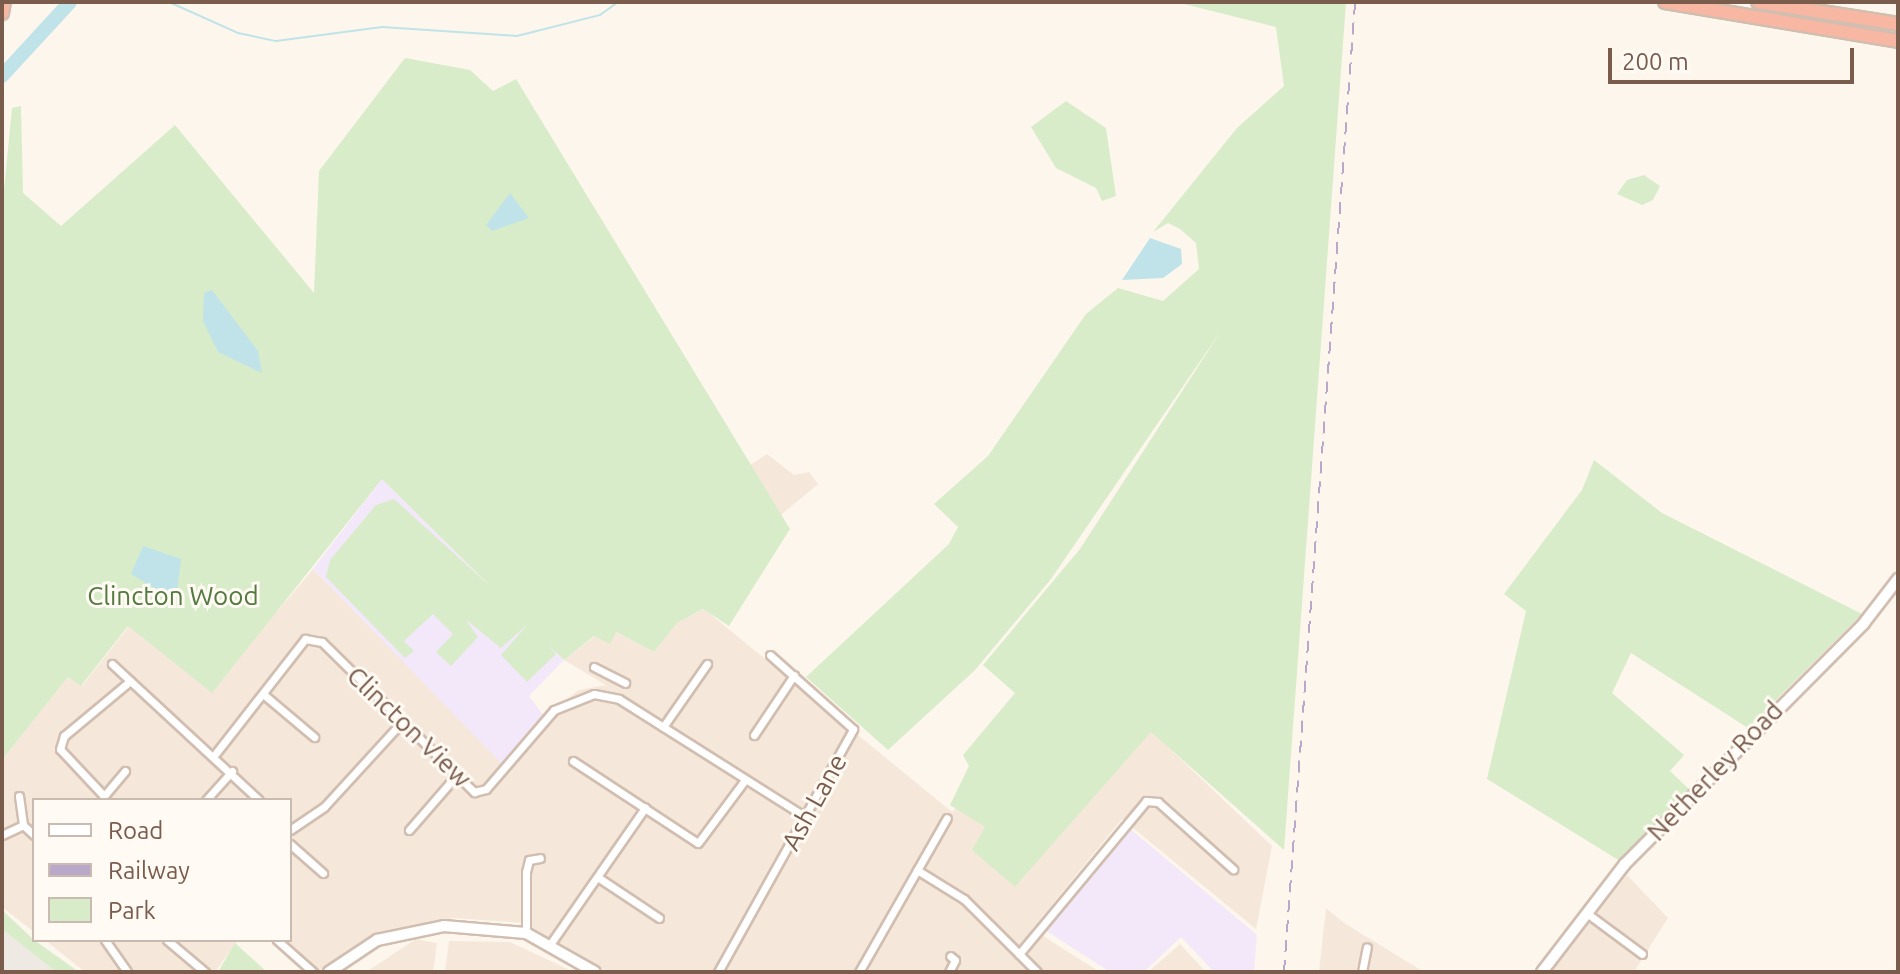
<!DOCTYPE html>
<style>
body{margin:0}
#map{position:relative;width:1900px;height:974px;overflow:hidden;background:#fdf6ec;font-family:Ubuntu,sans-serif}
div>[style]{position:absolute}
[style*='--x']{left:calc(var(--x)*1px);top:calc(var(--y)*1px);width:calc(var(--w)*1px);rotate:calc(var(--a)*1deg)}
.residential>*{inset:0;background:#f5e8da}
.industrial>*{inset:0;background:#efe9e4}
.education>*{inset:0;background:#f3e8fa}
.green>*{inset:0;background:#d8ecc9}
.water>*{inset:0;background:#bfe3e8}
.stream>*{height:2px;margin:-1px;padding:0 1px;transform-origin:1px;border-radius:1px;background:#bfe3e8}
.river>*{height:14px;margin:-7px;padding:0 7px;transform-origin:7px;border-radius:7px;background:#bfe3e8}
.roads{filter:drop-shadow(2px 0 #d1beb0) drop-shadow(-2px 0 #d1beb0) drop-shadow(0 2px #d1beb0) drop-shadow(0 -2px #d1beb0)}
.street>*{height:7px;margin:-3.5px;padding:0 3.5px;transform-origin:3.5px;border-radius:3.5px;background:#fff}
.secondary>*{height:10px;margin:-5px;padding:0 5px;transform-origin:5px;border-radius:5px;background:#fff}
.highway>*{height:12px;margin:-6px;padding:0 6px;transform-origin:6px;border-radius:6px;background:#f7b7a3}
.rail>*{height:2px;margin-top:-1px;transform-origin:0;background:repeating-linear-gradient(90deg,#b9a8c9 0 12px,transparent 0 20px)}
span{translate:-50% -50%;white-space:nowrap;text-align:center;line-height:1.15;-webkit-text-stroke:6px #fffaf3;paint-order:stroke}
.park-label{font-size:26px;color:#537a41}
.street-label{font-size:26px;color:#7a5c4d}
.frame{position:absolute;inset:0;border:4px solid #7a5c4d;pointer-events:none}
.legend{position:absolute;left:32px;top:798px;width:260px;height:144px;box-sizing:border-box;background:#fffaf3;border:2px solid #cabbb1;margin:0;padding:10px 14px;list-style:none;font-size:24px;color:#7a5c4d}
.legend li{display:flex;align-items:center;gap:16px;height:40px}
.legend b{width:40px;border:2px solid #cabbb1}
.scale{position:absolute;left:1608px;top:48px;width:246px;height:36px;box-sizing:border-box;border:4px solid #7a5c4d;border-top:0;padding-left:10px;font-size:24px;line-height:28px;white-space:nowrap;color:#7a5c4d;-webkit-text-stroke:6px #fffaf3;paint-order:stroke}
</style>
<div id="map">
<div class="residential">
<div style="clip-path:polygon(767px 454px,794px 475px,809px 472px,818px 484px,781px 515px,750px 465px)"></div>
<div style="clip-path:polygon(313px 569px,502px 763px,544px 716px,579px 690px,606px 685px,564px 660px,595px 636px,610px 643px,615px 632px,654px 652px,677px 623px,704px 609px,952px 812px,958px 806px,985px 827px,1015px 887px,1151px 731px,1272px 846px,1256px 929px,1122px 819px,1032px 929px,1100px 972px,608px 972px,524px 923px,453px 918px,378px 936px,318px 971px,284px 940px,290px 940px,290px 800px,34px 800px,34px 932px,2px 907px,2px 760px,68px 677px,82px 686px,129px 626px,275px 614px)"></div>
<div style="clip-path:polygon(1627px 875px,1668px 918px,1634px 972px,1549px 972px)"></div>
<div style="clip-path:polygon(1326px 908px,1344px 923px,1424px 972px,1319px 972px)"></div>
<div style="clip-path:polygon(416px 939px,437px 943px,433px 972px,366px 972px)"></div>
<div style="clip-path:polygon(45px 940px,238px 940px,215px 972px,85px 972px)"></div>
<div style="clip-path:polygon(449px 941px,510px 942px,574px 972px,445px 972px)"></div>
<div style="clip-path:polygon(1180px 944px,1206px 972px,1148px 972px)"></div>
</div>
<div class="industrial">
<div style="clip-path:polygon(2px 929px,56px 972px,2px 972px)"></div>
</div>
<div class="education">
<div style="clip-path:polygon(382px 479px,564px 660px,529px 696px,544px 716px,502px 764px,313px 569px)"></div>
<div style="clip-path:polygon(1128px 827px,1257px 935px,1254px 972px,1214px 972px,1181px 937px,1144px 972px,1110px 972px,1045px 930px)"></div>
</div>
<div class="green">
<div style="clip-path:polygon(1176px 2px,1346px 2px,1284px 850px,1151px 732px,1015px 887px,972px 850px,985px 827px,950px 805px,969px 766px,963px 755px,1015px 693px,983px 665px,1080px 549px,1223px 328px,1051px 579px,975px 670px,888px 750px,806px 677px,949px 544px,958px 527px,934px 504px,988px 456px,1086px 314px,1118px 288px,1163px 301px,1199px 269px,1196px 243px,1180px 229px,1168px 223px,1153px 232px,1237px 128px,1284px 86px,1276px 27px)"></div>
<div style="clip-path:polygon(405px 58px,470px 70px,493px 91px,516px 79px,790px 529px,729px 626px,703px 609px,677px 623px,654px 652px,616px 632px,610px 644px,594px 636px,564px 660px,547px 644px,556px 654px,527px 682px,501px 655px,528px 624px,501px 648px,465px 619px,478px 637px,451px 666px,436px 652px,453px 634px,433px 614px,404px 641px,414px 651px,405px 658px,326px 577px,330px 560px,376px 505px,394px 499px,491px 587px,382px 479px,212px 693px,128px 626px,81px 686px,68px 677px,2px 760px,2px 211px,12px 108px,21px 106px,23px 193px,61px 226px,175px 125px,314px 293px,319px 171px)"></div>
<div style="clip-path:polygon(1066px 101px,1106px 128px,1116px 196px,1102px 201px,1096px 188px,1056px 168px,1031px 127px)"></div>
<div style="clip-path:polygon(1644px 175px,1660px 186px,1653px 200px,1642px 205px,1617px 194px,1627px 180px)"></div>
<div style="clip-path:polygon(1594px 460px,1662px 513px,1862px 614px,1748px 728px,1631px 653px,1612px 693px,1684px 755px,1670px 771px,1692px 792px,1620px 861px,1487px 779px,1526px 611px,1504px 594px,1582px 490px)"></div>
<div style="clip-path:polygon(2px 910px,34px 940px,79px 972px,56px 972px,2px 929px)"></div>
<div style="clip-path:polygon(235px 943px,267px 972px,218px 972px)"></div>
</div>
<div class="water">
<div style="clip-path:polygon(510px 193px,529px 218px,492px 231px,486px 225px)"></div>
<div style="clip-path:polygon(1150px 238px,1181px 249px,1182px 264px,1163px 278px,1122px 280px)"></div>
<div style="clip-path:polygon(212px 290px,258px 351px,262px 373px,218px 352px,203px 321px,204px 293px)"></div>
<div style="clip-path:polygon(143px 546px,181px 559px,176px 601px,131px 574px)"></div>
</div>
<div class="stream">
<div style="--x:169;--y:2;--w:76;--a:24.2"></div>
<div style="--x:238;--y:33;--w:39;--a:12"></div>
<div style="--x:276;--y:41;--w:107;--a:-7.5"></div>
<div style="--x:382;--y:27;--w:135;--a:3.8"></div>
<div style="--x:517;--y:36;--w:86;--a:-14.2"></div>
<div style="--x:600;--y:15;--w:22;--a:-36"></div>
</div>
<div class="river">
<div style="--x:2;--y:76;--w:100;--a:-47.4"></div>
</div>
<div class="roads">
<div class="street">
<div style="--x:112;--y:664;--w:200;--a:42.8"></div>
<div style="--x:594;--y:667;--w:35;--a:27"></div>
<div style="--x:263;--y:694;--w:67;--a:40.1"></div>
<div style="--x:663;--y:727;--w:77;--a:-55.1"></div>
<div style="--x:754;--y:735;--w:72;--a:-56.3"></div>
<div style="--x:216;--y:753;--w:145;--a:-52"></div>
<div style="--x:305;--y:639;--w:17;--a:10"></div>
<div style="--x:322;--y:642;--w:214;--a:44.6"></div>
<div style="--x:474;--y:792;--w:12;--a:-14"></div>
<div style="--x:486;--y:789;--w:104;--a:-49.3"></div>
<div style="--x:554;--y:710;--w:43;--a:-21.8"></div>
<div style="--x:594;--y:694;--w:25;--a:11"></div>
<div style="--x:619;--y:699;--w:221;--a:32.3"></div>
<div style="--x:573;--y:761;--w:149;--a:33.3"></div>
<div style="--x:698;--y:843;--w:79;--a:-53.3"></div>
<div style="--x:125;--y:771;--w:33;--a:130"></div>
<div style="--x:104;--y:796;--w:64;--a:-133.1"></div>
<div style="--x:60;--y:749;--w:14;--a:-73"></div>
<div style="--x:64;--y:736;--w:86;--a:-39.8"></div>
<div style="--x:19;--y:796;--w:29;--a:82"></div>
<div style="--x:206;--y:800;--w:39;--a:-48"></div>
<div style="--x:23;--y:825;--w:15;--a:42"></div>
<div style="--x:290;--y:830;--w:41;--a:-34.1"></div>
<div style="--x:324;--y:807;--w:114;--a:-47.5"></div>
<div style="--x:409;--y:830;--w:69;--a:-49.1"></div>
<div style="--x:2;--y:835;--w:23;--a:-25"></div>
<div style="--x:290;--y:844;--w:44;--a:41.3"></div>
<div style="--x:917;--y:870;--w:55;--a:31.7"></div>
<div style="--x:964;--y:899;--w:103;--a:45"></div>
<div style="--x:599;--y:878;--w:72;--a:33.7"></div>
<div style="--x:1588;--y:914;--w:67;--a:36.5"></div>
<div style="--x:526;--y:933;--w:61;--a:-90"></div>
<div style="--x:526;--y:872;--w:12;--a:-76"></div>
<div style="--x:529;--y:860;--w:11;--a:-10"></div>
<div style="--x:105;--y:940;--w:38;--a:55"></div>
<div style="--x:167;--y:940;--w:50;--a:40.1"></div>
<div style="--x:277;--y:940;--w:48;--a:41.6"></div>
<div style="--x:551;--y:943;--w:165;--a:-55.2"></div>
<div style="--x:1019;--y:954;--w:199;--a:-50.3"></div>
<div style="--x:1146;--y:801;--w:12;--a:5"></div>
<div style="--x:1158;--y:802;--w:101;--a:41.8"></div>
<div style="--x:718;--y:972;--w:278;--a:-60.9"></div>
<div style="--x:853;--y:729;--w:111;--a:-138.3"></div>
<div style="--x:859;--y:972;--w:177;--a:-60.3"></div>
<div style="--x:949;--y:972;--w:13;--a:-63"></div>
<div style="--x:955;--y:960;--w:6;--a:-141"></div>
<div style="--x:1362;--y:972;--w:25;--a:-79"></div>
</div>
<div class="secondary">
<div style="--x:329;--y:972;--w:58;--a:-33.7"></div>
<div style="--x:377;--y:940;--w:68;--a:-11.8"></div>
<div style="--x:444;--y:926;--w:82;--a:4.9"></div>
<div style="--x:526;--y:933;--w:79;--a:29.5"></div>
<div style="--x:1542;--y:972;--w:136;--a:-52.5"></div>
<div style="--x:1625;--y:864;--w:339;--a:-45.2"></div>
<div style="--x:1864;--y:623;--w:56;--a:-52.3"></div>
</div>
<div class="highway">
<div style="--x:1665;--y:2;--w:236;--a:9.5"></div>
<div style="--x:1758;--y:2;--w:142;--a:8.9"></div>
<div style="--x:2;--y:13;--w:11;--a:-80"></div>
</div>
</div>
<div class="rail">
<div style="--x:1284;--y:972;--w:973;--a:-85.81"></div>
</div>
<div class="park-label">
<span style="left:173px;top:596px">Clincton Wood</span>
</div>
<div class="street-label">
<span style="left:409px;top:727px;rotate:44deg">Clincton View</span>
<span style="left:1715px;top:771px;rotate:-46deg">Netherley Road</span>
<span style="left:814px;top:802px;rotate:-61deg">Ash Lane</span>
</div>
<div class="frame"></div>
<ul class="legend">
<li><b style="height:10px;background:#fff"></b>Road</li>
<li><b style="height:10px;background:#b9a8c9"></b>Railway</li>
<li><b style="height:22px;background:#d8ecc9"></b>Park</li>
</ul>
<div class="scale">200 m</div>
</div>
